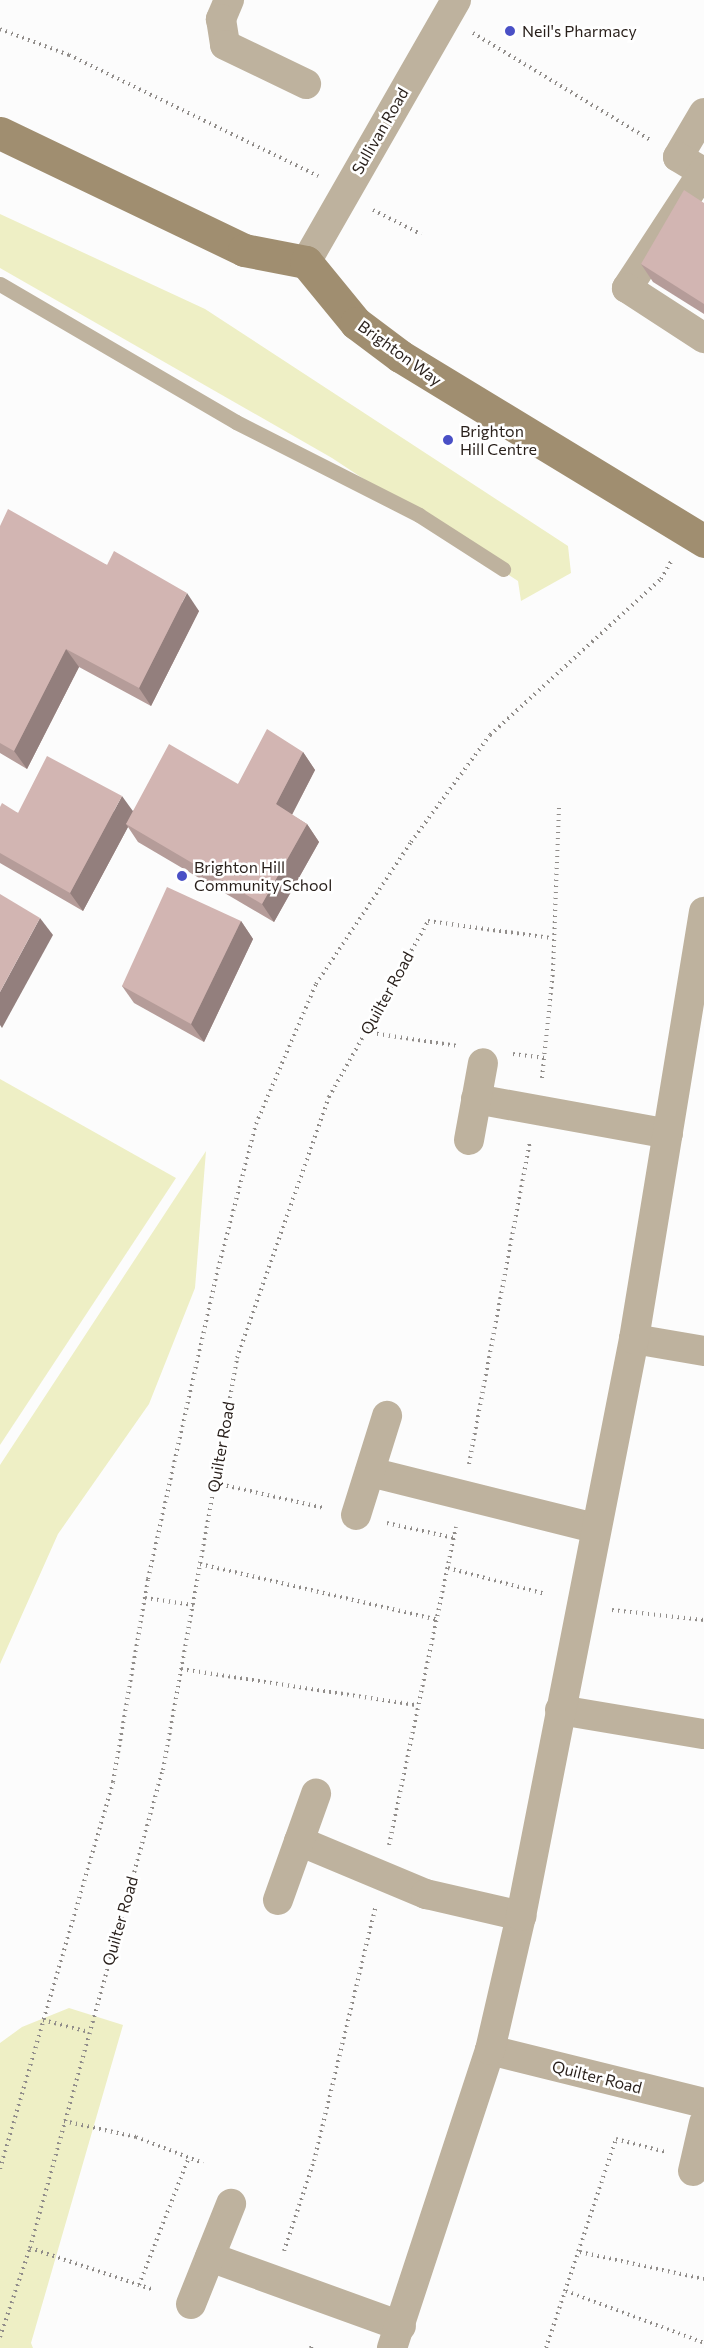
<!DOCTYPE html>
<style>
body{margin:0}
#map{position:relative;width:704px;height:2348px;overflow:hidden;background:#fcfcfc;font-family:Commissioner,sans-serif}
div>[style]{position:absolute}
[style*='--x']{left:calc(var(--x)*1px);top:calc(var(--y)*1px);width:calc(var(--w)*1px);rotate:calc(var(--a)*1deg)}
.green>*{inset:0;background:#eeefc5}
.path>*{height:4px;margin-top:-2px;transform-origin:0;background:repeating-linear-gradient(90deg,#918d8a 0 1.5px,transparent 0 6px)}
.lane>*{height:15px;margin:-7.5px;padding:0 7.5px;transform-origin:7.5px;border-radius:7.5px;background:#beb29e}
.street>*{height:30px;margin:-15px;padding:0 15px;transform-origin:15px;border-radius:15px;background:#beb29e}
.secondary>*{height:33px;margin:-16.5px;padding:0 16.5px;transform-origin:16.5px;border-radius:16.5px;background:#a08e70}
.wall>*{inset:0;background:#b59c99}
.shaded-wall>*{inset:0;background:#937f7d}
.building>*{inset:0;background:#d2b5b2}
.dots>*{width:16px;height:16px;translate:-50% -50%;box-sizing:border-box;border:3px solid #fff;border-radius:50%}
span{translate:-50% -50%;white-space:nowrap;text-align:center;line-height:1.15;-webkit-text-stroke:5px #fff;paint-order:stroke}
.poi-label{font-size:16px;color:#281f1a}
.left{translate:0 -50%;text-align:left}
.street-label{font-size:16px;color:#281f1a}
</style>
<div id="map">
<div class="green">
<div style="clip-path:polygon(0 214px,205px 309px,568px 546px,571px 573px,521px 601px,518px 581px,332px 458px,0 268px)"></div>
<div style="clip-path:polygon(0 1079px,176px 1178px,0 1445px)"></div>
<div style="clip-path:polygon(206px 1151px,195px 1288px,149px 1404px,58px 1534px,0 1664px,0 1465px)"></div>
<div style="clip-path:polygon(69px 2008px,123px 2025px,31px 2343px,33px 2348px,0 2348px,0 2043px,22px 2027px)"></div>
</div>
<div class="path">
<div style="--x:0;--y:29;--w:74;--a:20.6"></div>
<div style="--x:69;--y:55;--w:277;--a:25.9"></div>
<div style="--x:473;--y:33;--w:209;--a:31.1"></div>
<div style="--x:373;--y:210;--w:54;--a:26.6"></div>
<div style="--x:365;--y:1032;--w:94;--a:8.6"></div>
<div style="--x:513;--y:1054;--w:32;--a:7"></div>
<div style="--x:542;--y:1078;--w:108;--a:-84.1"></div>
<div style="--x:553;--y:971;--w:167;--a:-87.9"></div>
<div style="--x:469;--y:1464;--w:329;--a:-79.3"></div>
<div style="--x:215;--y:1483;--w:112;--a:12.9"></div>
<div style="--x:387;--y:1523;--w:69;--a:12.6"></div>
<div style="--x:200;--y:1564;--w:244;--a:13.2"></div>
<div style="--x:448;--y:1568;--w:101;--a:14.9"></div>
<div style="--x:145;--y:1598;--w:49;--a:8.3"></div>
<div style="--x:612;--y:1610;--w:93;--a:6.2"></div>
<div style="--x:181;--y:1669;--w:239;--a:8.7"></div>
<div style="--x:389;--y:1845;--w:325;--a:-78.1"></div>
<div style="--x:43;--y:2020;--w:48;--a:14.6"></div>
<div style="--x:64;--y:2121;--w:74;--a:12.5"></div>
<div style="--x:136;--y:2137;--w:72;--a:21.2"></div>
<div style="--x:0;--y:2169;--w:403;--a:-73.7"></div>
<div style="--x:113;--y:1782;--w:206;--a:-80.2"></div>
<div style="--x:148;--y:1579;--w:318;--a:-77.3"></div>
<div style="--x:218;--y:1269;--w:150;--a:-75.3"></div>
<div style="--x:256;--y:1124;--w:152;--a:-66.8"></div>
<div style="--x:316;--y:984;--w:171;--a:-56.2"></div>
<div style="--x:411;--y:842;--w:133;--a:-53.6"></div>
<div style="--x:490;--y:735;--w:231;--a:-42.4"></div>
<div style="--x:661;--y:579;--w:22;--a:-60"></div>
<div style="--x:30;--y:2248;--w:131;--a:18.7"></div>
<div style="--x:284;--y:2251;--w:95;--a:-71.6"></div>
<div style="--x:314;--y:2161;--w:263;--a:-76.4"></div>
<div style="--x:580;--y:2252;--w:127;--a:12.3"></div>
<div style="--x:139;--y:2285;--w:137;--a:-68.7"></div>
<div style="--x:566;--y:2291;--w:147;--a:20.6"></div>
<div style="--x:0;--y:2337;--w:94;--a:-71.4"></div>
<div style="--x:30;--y:2248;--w:496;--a:-74.5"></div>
<div style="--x:163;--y:1770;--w:419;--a:-79.8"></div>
<div style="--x:237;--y:1358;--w:277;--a:-70.6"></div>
<div style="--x:329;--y:1097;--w:202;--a:-60.6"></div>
<div style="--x:428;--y:921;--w:124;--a:7.9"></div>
<div style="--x:311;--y:2348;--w:4;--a:-76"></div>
<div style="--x:546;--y:2348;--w:220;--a:-71.5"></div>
<div style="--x:616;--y:2139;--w:52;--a:14.6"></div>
</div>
<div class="lane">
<div style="--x:0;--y:284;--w:273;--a:30.3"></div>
<div style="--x:236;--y:422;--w:205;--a:26.9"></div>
<div style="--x:419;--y:515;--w:100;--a:32.7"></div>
</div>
<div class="street">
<div style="--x:229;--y:0;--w:21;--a:113"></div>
<div style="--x:221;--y:19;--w:26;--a:81"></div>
<div style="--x:225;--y:45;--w:90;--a:25.7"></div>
<div style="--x:704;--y:113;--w:51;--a:120.6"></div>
<div style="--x:678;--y:157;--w:29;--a:31"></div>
<div style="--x:703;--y:172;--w:139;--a:123.2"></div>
<div style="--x:627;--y:288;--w:92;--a:33"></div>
<div style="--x:306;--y:262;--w:302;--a:-60.2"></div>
<div style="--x:476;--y:1099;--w:195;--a:10.3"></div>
<div style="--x:469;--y:1140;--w:78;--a:-79.7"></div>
<div style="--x:634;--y:1339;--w:71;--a:9.7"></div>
<div style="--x:370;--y:1472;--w:231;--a:14"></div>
<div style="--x:356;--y:1515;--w:104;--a:-72.6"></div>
<div style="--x:560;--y:1710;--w:146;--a:9.5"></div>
<div style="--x:299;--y:1841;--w:138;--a:22.7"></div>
<div style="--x:426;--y:1894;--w:98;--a:13"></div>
<div style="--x:278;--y:1900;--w:113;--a:-70.3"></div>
<div style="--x:490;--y:2050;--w:220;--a:13.9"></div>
<div style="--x:693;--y:2171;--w:49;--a:-77.1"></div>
<div style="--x:210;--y:2257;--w:203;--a:19.9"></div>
<div style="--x:191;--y:2304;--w:108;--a:-68.2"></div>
<div style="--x:392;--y:2348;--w:314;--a:-71.8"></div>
<div style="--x:490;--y:2050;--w:138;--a:-77"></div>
<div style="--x:521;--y:1916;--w:588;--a:-78.92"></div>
<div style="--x:634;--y:1339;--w:433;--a:-80.7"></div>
</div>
<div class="secondary">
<div style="--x:0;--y:133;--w:271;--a:25.6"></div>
<div style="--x:244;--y:250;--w:63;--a:11"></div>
<div style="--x:306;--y:262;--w:79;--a:50.7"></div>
<div style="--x:356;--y:323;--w:55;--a:36.9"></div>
<div style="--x:400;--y:356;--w:356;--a:31.3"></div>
</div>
<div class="wall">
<div style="clip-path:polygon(704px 203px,704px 314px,653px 282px,641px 264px)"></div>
<div style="clip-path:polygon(0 526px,107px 565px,199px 611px,151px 706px,79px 667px,27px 769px,0 753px)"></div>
<div style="clip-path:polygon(303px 752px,315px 770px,292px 815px,307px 824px,319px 842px,274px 922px,138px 842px,128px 827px,83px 911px,0 863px,0 807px,18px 813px,132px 811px,238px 784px)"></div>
<div style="clip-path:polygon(241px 921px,253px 939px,204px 1042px,134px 1003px,122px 986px)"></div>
</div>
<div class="shaded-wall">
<div style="clip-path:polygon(187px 593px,199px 611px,151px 706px,139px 688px)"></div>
<div style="clip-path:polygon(66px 649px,79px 667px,27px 769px,14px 751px)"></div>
<div style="clip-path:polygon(303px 752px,315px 770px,288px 822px,276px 804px)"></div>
<div style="clip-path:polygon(122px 796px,135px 814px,126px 824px,128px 827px,83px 911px,70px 893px)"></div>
<div style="clip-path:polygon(307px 824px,319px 842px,274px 922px,262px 904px)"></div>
<div style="clip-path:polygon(40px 918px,53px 935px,2px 1028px,0 1025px,0 992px)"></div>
<div style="clip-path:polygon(241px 921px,253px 939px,204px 1042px,191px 1024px)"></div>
</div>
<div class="building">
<div style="clip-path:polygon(684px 190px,704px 203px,704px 304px,641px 264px)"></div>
<div style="clip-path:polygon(8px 509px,107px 565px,114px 551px,187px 593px,139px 688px,66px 649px,14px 751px,0 743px,0 526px)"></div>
<div style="clip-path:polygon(267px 729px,303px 752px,276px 804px,307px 824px,262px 904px,126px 824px,169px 744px,238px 784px)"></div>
<div style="clip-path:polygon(47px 756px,122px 796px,70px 893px,0 853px,0 807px,2px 803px,18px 813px)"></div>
<div style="clip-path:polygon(167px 887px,241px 921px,191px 1024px,122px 986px)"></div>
<div style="clip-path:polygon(0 894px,40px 918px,0 992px)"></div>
</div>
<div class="dots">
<div style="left:510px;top:31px;background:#4a50c6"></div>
<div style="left:448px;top:440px;background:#4a50c6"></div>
<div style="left:182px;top:876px;background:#4a50c6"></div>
</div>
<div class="poi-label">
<span class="left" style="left:522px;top:31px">Neil's Pharmacy</span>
<span class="left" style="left:460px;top:440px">Brighton<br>Hill Centre</span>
<span class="left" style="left:194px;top:876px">Brighton Hill<br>Community School</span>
</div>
<div class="street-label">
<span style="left:380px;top:131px;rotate:-60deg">Sullivan Road</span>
<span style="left:400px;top:353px;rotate:36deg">Brighton Way</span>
<span style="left:387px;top:993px;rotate:-61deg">Quilter Road</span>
<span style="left:221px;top:1447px;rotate:-80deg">Quilter Road</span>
<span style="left:120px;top:1921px;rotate:-74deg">Quilter Road</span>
<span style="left:597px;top:2077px;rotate:14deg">Quilter Road</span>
</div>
</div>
